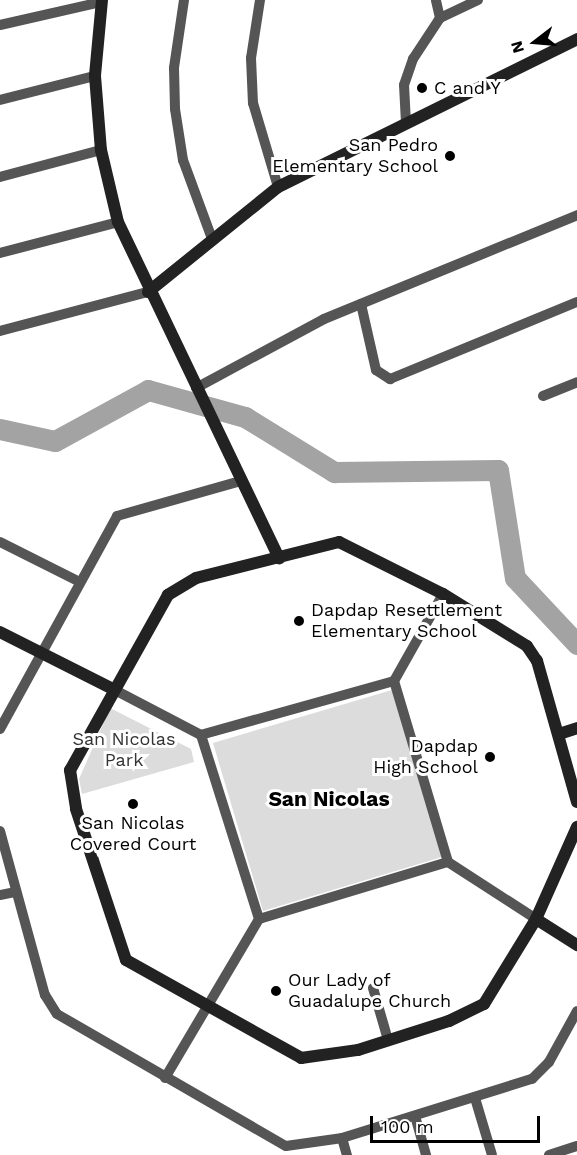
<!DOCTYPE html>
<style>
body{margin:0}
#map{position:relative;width:577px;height:1155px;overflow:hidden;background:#fff;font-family:"Work Sans",sans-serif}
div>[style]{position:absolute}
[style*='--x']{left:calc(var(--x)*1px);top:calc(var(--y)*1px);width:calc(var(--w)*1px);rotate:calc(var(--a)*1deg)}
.green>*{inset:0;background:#dcdcdc}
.river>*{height:21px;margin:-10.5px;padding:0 10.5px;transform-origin:10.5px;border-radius:10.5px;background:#a3a3a3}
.street>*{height:10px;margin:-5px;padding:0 5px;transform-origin:5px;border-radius:5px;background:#555}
.secondary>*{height:12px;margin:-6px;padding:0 6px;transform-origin:6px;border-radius:6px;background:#222}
.dots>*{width:16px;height:16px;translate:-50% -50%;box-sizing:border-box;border:3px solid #fff;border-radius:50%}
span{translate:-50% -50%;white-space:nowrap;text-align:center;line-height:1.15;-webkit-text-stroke:6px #fff;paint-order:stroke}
.poi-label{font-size:18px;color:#000}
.left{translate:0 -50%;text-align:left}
.right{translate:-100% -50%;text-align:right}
.park-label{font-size:18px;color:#333}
.quarter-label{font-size:21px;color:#000;font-weight:700}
.north{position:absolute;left:505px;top:12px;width:60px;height:60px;-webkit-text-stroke:4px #fff;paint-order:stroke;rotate:254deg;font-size:16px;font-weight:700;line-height:24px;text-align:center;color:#000}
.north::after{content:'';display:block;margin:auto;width:21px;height:27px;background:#000;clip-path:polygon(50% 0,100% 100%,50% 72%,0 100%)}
.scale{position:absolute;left:370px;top:1116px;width:170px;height:27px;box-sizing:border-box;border:3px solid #000;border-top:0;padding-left:8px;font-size:18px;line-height:21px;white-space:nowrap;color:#000;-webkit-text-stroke:4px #fff;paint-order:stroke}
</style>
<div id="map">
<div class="green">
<div style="clip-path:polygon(392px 690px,442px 857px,263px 911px,213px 743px)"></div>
<div style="clip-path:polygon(110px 708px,191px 749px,194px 762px,82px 794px,79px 779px)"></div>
</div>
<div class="river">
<div style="--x:0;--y:429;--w:56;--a:12.3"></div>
<div style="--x:55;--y:441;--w:106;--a:-28.7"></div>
<div style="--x:148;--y:390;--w:101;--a:15.6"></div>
<div style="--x:245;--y:417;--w:105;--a:31.7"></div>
<div style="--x:334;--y:472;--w:164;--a:-0.7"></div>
<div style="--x:498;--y:470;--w:109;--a:81.1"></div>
<div style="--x:515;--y:578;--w:91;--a:46.8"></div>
</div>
<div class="street">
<div style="--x:184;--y:0;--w:69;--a:98.4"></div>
<div style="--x:174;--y:68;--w:41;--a:88.6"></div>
<div style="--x:175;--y:109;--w:52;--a:81.1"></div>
<div style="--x:183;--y:160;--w:84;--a:69.8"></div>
<div style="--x:260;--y:0;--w:59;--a:98.8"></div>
<div style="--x:251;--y:58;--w:45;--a:87.5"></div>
<div style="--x:253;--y:103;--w:88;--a:73.4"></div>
<div style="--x:440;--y:18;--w:42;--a:-25.3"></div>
<div style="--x:0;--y:25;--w:104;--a:-12.8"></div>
<div style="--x:0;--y:100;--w:98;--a:-14.2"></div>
<div style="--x:406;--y:123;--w:38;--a:-93"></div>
<div style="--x:404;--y:85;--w:28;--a:-71"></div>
<div style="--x:413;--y:59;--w:49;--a:-56.6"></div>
<div style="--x:440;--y:18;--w:18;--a:-103"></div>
<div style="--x:0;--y:177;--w:105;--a:-15"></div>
<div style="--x:0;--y:253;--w:122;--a:-14.7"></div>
<div style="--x:361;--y:304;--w:68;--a:77.2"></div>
<div style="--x:376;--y:370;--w:17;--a:33"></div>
<div style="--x:390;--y:379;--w:202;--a:-22.4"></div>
<div style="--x:0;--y:331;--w:153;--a:-14.8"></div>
<div style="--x:196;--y:388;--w:145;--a:-28.3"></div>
<div style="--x:324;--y:319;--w:274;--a:-22.3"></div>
<div style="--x:543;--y:396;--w:37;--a:-22"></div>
<div style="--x:0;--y:542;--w:89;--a:26.6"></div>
<div style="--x:394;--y:681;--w:100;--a:-60.6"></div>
<div style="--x:111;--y:688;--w:102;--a:27.6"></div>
<div style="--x:0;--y:729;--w:243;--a:-61.2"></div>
<div style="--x:117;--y:516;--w:129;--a:-15.8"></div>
<div style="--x:0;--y:831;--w:170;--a:74.7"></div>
<div style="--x:45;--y:995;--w:22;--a:58"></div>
<div style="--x:57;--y:1014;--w:264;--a:30"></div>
<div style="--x:286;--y:1146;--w:57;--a:-8.1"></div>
<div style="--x:342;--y:1138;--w:199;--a:-17.3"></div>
<div style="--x:532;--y:1079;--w:24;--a:-45"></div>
<div style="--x:549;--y:1062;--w:58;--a:-61.2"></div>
<div style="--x:448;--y:862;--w:105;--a:32.9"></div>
<div style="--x:0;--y:895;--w:16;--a:-11"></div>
<div style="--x:373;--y:988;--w:54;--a:73.9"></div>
<div style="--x:165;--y:1078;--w:185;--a:-59.4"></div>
<div style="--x:259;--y:919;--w:197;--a:-16.8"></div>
<div style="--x:448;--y:862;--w:189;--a:-106.6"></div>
<div style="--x:394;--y:681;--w:200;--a:164.4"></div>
<div style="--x:201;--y:735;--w:193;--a:72.5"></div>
<div style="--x:475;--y:1098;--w:59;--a:73.4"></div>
<div style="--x:415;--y:1116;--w:41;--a:74.2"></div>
<div style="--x:342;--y:1138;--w:18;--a:74"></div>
<div style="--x:549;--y:1155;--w:29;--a:-18"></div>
</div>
<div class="secondary">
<div style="--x:102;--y:0;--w:76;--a:95.3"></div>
<div style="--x:95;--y:76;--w:74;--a:85.4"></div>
<div style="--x:101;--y:150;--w:74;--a:76.7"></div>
<div style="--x:118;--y:222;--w:373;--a:64.4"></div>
<div style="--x:148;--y:292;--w:167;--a:-38.9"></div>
<div style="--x:278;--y:187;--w:334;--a:-26.3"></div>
<div style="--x:0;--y:632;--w:124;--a:26.8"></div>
<div style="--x:559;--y:734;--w:19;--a:-18"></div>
<div style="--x:577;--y:802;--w:147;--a:-105.8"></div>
<div style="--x:537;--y:661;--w:18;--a:-124"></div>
<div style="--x:527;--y:646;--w:99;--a:-148.2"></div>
<div style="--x:443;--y:594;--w:116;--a:-153.4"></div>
<div style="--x:339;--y:542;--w:147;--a:165.9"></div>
<div style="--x:196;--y:578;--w:33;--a:149"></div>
<div style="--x:168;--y:595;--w:201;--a:119.2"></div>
<div style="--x:70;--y:770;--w:39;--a:81"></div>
<div style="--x:76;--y:809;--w:159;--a:71.7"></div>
<div style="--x:126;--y:960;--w:201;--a:29.2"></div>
<div style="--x:301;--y:1058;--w:58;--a:-8"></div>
<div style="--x:358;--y:1050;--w:96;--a:-17.7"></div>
<div style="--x:449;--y:1021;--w:39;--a:-26"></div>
<div style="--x:484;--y:1004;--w:100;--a:-58.5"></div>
<div style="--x:536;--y:919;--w:101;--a:-66"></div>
<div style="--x:536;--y:919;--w:49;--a:32.4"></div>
</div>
<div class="dots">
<div style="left:422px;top:88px;background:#000"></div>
<div style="left:450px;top:156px;background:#000"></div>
<div style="left:299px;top:621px;background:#000"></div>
<div style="left:490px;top:757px;background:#000"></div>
<div style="left:133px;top:804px;background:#000"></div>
<div style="left:276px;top:991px;background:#000"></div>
</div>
<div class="poi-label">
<span class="left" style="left:434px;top:88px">C and Y</span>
<span class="right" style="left:438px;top:156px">San Pedro<br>Elementary School</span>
<span class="left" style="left:311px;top:621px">Dapdap Resettlement<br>Elementary School</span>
<span class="right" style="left:478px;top:757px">Dapdap<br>High School</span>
<span style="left:133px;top:834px">San Nicolas<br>Covered Court</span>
<span class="left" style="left:288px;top:991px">Our Lady of<br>Guadalupe Church</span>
</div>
<div class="park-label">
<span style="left:124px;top:750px">San Nicolas<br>Park</span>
</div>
<div class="quarter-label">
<span style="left:329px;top:799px">San Nicolas</span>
</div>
<div class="north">N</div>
<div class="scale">100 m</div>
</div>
